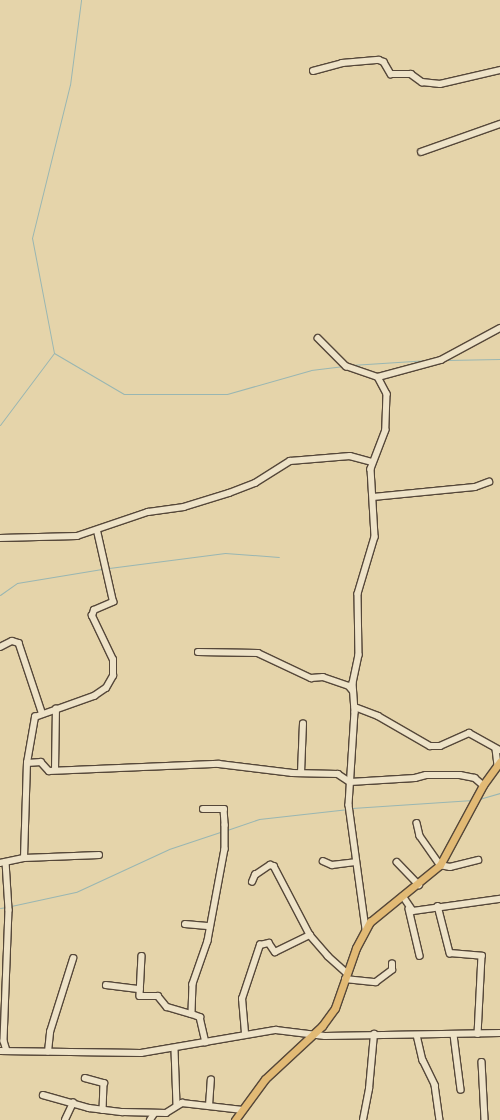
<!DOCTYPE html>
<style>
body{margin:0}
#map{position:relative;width:500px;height:1120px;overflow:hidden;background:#e5d4aa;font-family:"IM FELL Double Pica",serif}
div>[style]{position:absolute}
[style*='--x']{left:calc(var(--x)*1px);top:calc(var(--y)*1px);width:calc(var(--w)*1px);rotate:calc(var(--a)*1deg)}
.stream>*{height:1px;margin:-0.5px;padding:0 0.5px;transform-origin:0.5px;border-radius:0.5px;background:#99b6b2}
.roads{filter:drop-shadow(1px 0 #554739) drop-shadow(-1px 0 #554739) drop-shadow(0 1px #554739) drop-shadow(0 -1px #554739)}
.minor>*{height:5.5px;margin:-2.75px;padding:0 2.75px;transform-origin:2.75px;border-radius:2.75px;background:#eee3c8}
.major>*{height:7px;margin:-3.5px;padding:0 3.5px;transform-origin:3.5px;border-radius:3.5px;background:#e2ba75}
span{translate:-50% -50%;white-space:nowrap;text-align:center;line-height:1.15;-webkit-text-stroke:4px #eee3c8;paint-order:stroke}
</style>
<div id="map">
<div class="stream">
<div style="--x:54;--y:353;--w:81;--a:30.4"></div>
<div style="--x:124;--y:394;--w:103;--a:0"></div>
<div style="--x:227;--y:394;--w:87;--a:-15.9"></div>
<div style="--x:311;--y:370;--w:31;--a:-7"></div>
<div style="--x:446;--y:360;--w:54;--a:-1.1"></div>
<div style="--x:351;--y:365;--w:78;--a:-3.7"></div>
<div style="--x:0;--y:425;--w:90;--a:-53.1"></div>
<div style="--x:54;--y:353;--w:117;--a:-100.8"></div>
<div style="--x:32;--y:238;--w:158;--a:-76.1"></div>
<div style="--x:70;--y:85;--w:86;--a:-82.6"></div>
<div style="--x:109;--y:568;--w:117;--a:-7.4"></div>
<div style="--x:225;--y:553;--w:54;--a:4.2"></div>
<div style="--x:0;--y:595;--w:21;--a:-35"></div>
<div style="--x:17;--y:583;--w:86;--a:-9.4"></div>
<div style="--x:479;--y:799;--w:22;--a:-16"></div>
<div style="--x:352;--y:808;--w:121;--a:-3.8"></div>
<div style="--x:227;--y:830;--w:34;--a:-19"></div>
<div style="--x:259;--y:819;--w:90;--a:-6.4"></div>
<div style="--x:11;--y:906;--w:66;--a:-12.2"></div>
<div style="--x:76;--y:892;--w:102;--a:-24.8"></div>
<div style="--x:169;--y:849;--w:57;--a:-18.4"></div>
<div style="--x:0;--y:908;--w:7;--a:-8"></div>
</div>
<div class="roads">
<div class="minor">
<div style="--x:313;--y:71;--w:30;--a:-15"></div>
<div style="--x:342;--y:63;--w:37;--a:-5"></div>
<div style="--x:379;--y:60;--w:5;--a:22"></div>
<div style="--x:384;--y:62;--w:14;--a:60"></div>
<div style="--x:391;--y:74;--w:20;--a:0"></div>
<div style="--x:411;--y:74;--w:14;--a:36"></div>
<div style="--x:422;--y:82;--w:18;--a:6"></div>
<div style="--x:440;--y:84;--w:62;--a:-13.1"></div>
<div style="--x:421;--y:152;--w:84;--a:-19.5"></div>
<div style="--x:318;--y:338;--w:40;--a:45"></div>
<div style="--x:346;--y:366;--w:34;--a:19"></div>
<div style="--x:378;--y:377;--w:19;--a:62"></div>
<div style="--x:387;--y:394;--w:36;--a:92"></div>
<div style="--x:386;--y:430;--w:42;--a:111"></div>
<div style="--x:371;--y:469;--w:68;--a:86.6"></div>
<div style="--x:375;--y:537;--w:59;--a:106.6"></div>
<div style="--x:358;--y:594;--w:61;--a:89.1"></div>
<div style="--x:359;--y:655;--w:29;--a:102"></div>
<div style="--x:353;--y:683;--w:29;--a:86"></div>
<div style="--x:355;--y:712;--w:93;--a:93.7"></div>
<div style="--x:349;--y:805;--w:125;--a:82.2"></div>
<div style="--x:378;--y:377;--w:65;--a:-15.1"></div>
<div style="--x:441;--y:360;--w:67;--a:-28.5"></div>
<div style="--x:373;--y:497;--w:102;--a:-5.6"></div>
<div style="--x:475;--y:487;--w:15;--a:-20"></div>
<div style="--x:0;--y:538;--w:77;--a:-1.5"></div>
<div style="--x:77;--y:536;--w:75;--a:-18.7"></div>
<div style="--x:148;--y:512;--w:36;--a:-8"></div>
<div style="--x:184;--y:507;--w:47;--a:-17.3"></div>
<div style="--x:229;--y:493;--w:28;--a:-21"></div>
<div style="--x:255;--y:483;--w:41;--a:-32.2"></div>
<div style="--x:290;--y:461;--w:60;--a:-4.8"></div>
<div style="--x:350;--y:456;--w:23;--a:15"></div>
<div style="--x:0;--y:647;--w:13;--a:-27"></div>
<div style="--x:12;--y:641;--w:7;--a:16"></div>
<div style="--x:19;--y:643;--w:73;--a:71.6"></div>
<div style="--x:198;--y:652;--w:60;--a:1"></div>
<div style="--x:258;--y:653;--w:59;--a:25.3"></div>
<div style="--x:311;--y:678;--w:12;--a:-5"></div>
<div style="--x:323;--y:677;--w:28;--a:19"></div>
<div style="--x:349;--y:686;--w:6;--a:51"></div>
<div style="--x:355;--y:707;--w:25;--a:21"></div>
<div style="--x:378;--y:716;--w:60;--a:30"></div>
<div style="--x:430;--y:746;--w:10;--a:0"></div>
<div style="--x:440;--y:746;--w:32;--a:-24"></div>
<div style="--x:469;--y:733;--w:35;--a:29"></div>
<div style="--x:496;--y:749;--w:16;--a:83"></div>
<div style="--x:27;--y:763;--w:14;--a:-4"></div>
<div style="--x:41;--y:762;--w:12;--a:48"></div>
<div style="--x:49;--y:771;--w:170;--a:-2.4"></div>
<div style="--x:219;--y:764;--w:74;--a:7"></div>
<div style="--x:292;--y:773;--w:46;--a:1.2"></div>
<div style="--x:338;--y:774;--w:14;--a:34"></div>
<div style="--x:350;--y:782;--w:65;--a:-3.5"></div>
<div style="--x:415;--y:778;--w:11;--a:-15"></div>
<div style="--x:426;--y:775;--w:34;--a:0"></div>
<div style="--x:460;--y:775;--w:15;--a:11"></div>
<div style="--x:475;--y:778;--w:11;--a:41"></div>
<div style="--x:55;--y:770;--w:61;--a:-89.1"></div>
<div style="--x:301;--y:773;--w:49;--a:-87.7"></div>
<div style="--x:203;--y:809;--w:21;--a:0"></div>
<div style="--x:224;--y:809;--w:16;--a:86"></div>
<div style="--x:225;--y:825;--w:24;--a:90"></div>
<div style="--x:225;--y:849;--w:94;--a:100.5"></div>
<div style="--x:208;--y:941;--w:46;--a:109.2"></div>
<div style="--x:193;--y:984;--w:30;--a:92"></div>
<div style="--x:192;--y:1014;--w:9;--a:21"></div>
<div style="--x:200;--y:1017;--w:26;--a:77"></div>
<div style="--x:417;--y:823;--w:13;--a:77"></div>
<div style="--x:420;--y:836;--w:35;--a:55"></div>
<div style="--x:440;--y:865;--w:10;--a:11"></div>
<div style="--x:450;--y:867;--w:29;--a:-14"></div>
<div style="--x:24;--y:858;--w:95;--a:-88.2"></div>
<div style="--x:27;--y:763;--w:47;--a:-80.1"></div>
<div style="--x:35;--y:717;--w:63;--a:-19.6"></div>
<div style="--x:94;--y:696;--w:14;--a:-34"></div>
<div style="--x:106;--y:688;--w:14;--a:-60"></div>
<div style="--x:113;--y:676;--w:16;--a:-90"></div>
<div style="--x:113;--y:660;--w:49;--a:-115.5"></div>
<div style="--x:92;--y:616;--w:6;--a:-72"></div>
<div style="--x:94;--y:610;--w:21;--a:-23"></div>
<div style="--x:113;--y:602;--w:73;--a:-102.7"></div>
<div style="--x:323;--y:861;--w:10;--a:24"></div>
<div style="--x:332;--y:865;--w:23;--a:-7"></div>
<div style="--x:6;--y:862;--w:48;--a:86.4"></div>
<div style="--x:9;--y:910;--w:131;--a:92.2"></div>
<div style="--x:4;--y:1041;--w:10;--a:73"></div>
<div style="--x:397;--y:862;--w:32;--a:46"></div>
<div style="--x:0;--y:863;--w:25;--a:-12"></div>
<div style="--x:24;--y:858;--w:75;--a:-2.3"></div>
<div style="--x:252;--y:882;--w:8;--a:-67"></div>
<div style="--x:255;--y:875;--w:18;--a:-34"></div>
<div style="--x:270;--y:865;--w:4;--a:14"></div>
<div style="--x:274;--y:866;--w:78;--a:62.4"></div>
<div style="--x:310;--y:935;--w:28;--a:49"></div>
<div style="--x:328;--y:956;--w:25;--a:42"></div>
<div style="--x:403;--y:896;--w:18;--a:56"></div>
<div style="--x:413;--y:911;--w:88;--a:-7.9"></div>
<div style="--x:438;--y:906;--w:49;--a:75.7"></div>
<div style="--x:450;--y:953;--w:32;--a:5"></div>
<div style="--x:482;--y:956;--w:78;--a:92.9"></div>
<div style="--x:409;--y:909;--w:48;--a:76.8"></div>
<div style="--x:185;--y:924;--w:25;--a:5"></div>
<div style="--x:142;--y:956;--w:40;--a:92.9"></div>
<div style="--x:140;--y:996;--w:18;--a:0"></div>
<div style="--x:158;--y:996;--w:14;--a:51"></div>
<div style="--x:167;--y:1007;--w:26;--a:16"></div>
<div style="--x:345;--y:979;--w:31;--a:6"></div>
<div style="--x:376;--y:982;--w:20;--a:-37"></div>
<div style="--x:392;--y:970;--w:6;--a:-90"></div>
<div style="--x:106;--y:985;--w:34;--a:7"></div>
<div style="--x:245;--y:1033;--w:34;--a:-95"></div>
<div style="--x:242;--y:999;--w:57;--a:-71.6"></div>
<div style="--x:260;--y:945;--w:9;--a:-13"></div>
<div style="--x:269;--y:943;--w:11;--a:56"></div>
<div style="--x:275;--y:952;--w:39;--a:-26"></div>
<div style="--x:417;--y:1035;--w:26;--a:77"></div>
<div style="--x:423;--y:1060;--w:28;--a:64"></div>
<div style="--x:435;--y:1085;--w:35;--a:82"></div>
<div style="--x:454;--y:1035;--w:55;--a:82.7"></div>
<div style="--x:175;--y:1050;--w:54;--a:87.9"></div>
<div style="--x:0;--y:1051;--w:141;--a:0.8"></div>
<div style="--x:141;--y:1053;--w:137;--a:-9.7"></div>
<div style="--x:276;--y:1030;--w:49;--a:7"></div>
<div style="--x:325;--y:1036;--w:175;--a:-1"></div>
<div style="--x:48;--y:1052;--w:20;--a:-84"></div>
<div style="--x:50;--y:1032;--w:77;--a:-72.5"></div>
<div style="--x:482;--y:1062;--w:58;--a:87"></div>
<div style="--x:85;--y:1078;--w:20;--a:15"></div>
<div style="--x:104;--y:1083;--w:27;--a:92"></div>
<div style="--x:43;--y:1095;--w:48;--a:15.8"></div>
<div style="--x:89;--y:1108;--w:34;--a:7"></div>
<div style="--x:123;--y:1112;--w:43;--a:1.3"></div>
<div style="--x:166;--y:1113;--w:19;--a:-32"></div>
<div style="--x:182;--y:1103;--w:61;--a:6.5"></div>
<div style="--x:209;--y:1106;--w:26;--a:-86"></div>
<div style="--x:65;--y:1120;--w:19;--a:-65"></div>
<div style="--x:150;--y:1120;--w:7;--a:-56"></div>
<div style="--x:363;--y:1120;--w:32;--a:-79"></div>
<div style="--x:369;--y:1089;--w:55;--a:-84.8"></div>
</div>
<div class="major">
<div style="--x:235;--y:1120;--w:51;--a:-53.8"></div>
<div style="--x:265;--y:1079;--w:78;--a:-42.9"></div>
<div style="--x:322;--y:1026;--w:22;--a:-54"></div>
<div style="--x:335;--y:1008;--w:64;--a:-70.7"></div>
<div style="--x:356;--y:948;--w:30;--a:-62"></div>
<div style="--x:370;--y:922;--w:90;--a:-39.2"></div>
<div style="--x:440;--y:865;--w:91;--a:-61.7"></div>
<div style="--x:483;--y:785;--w:29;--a:-54"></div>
</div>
</div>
</div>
